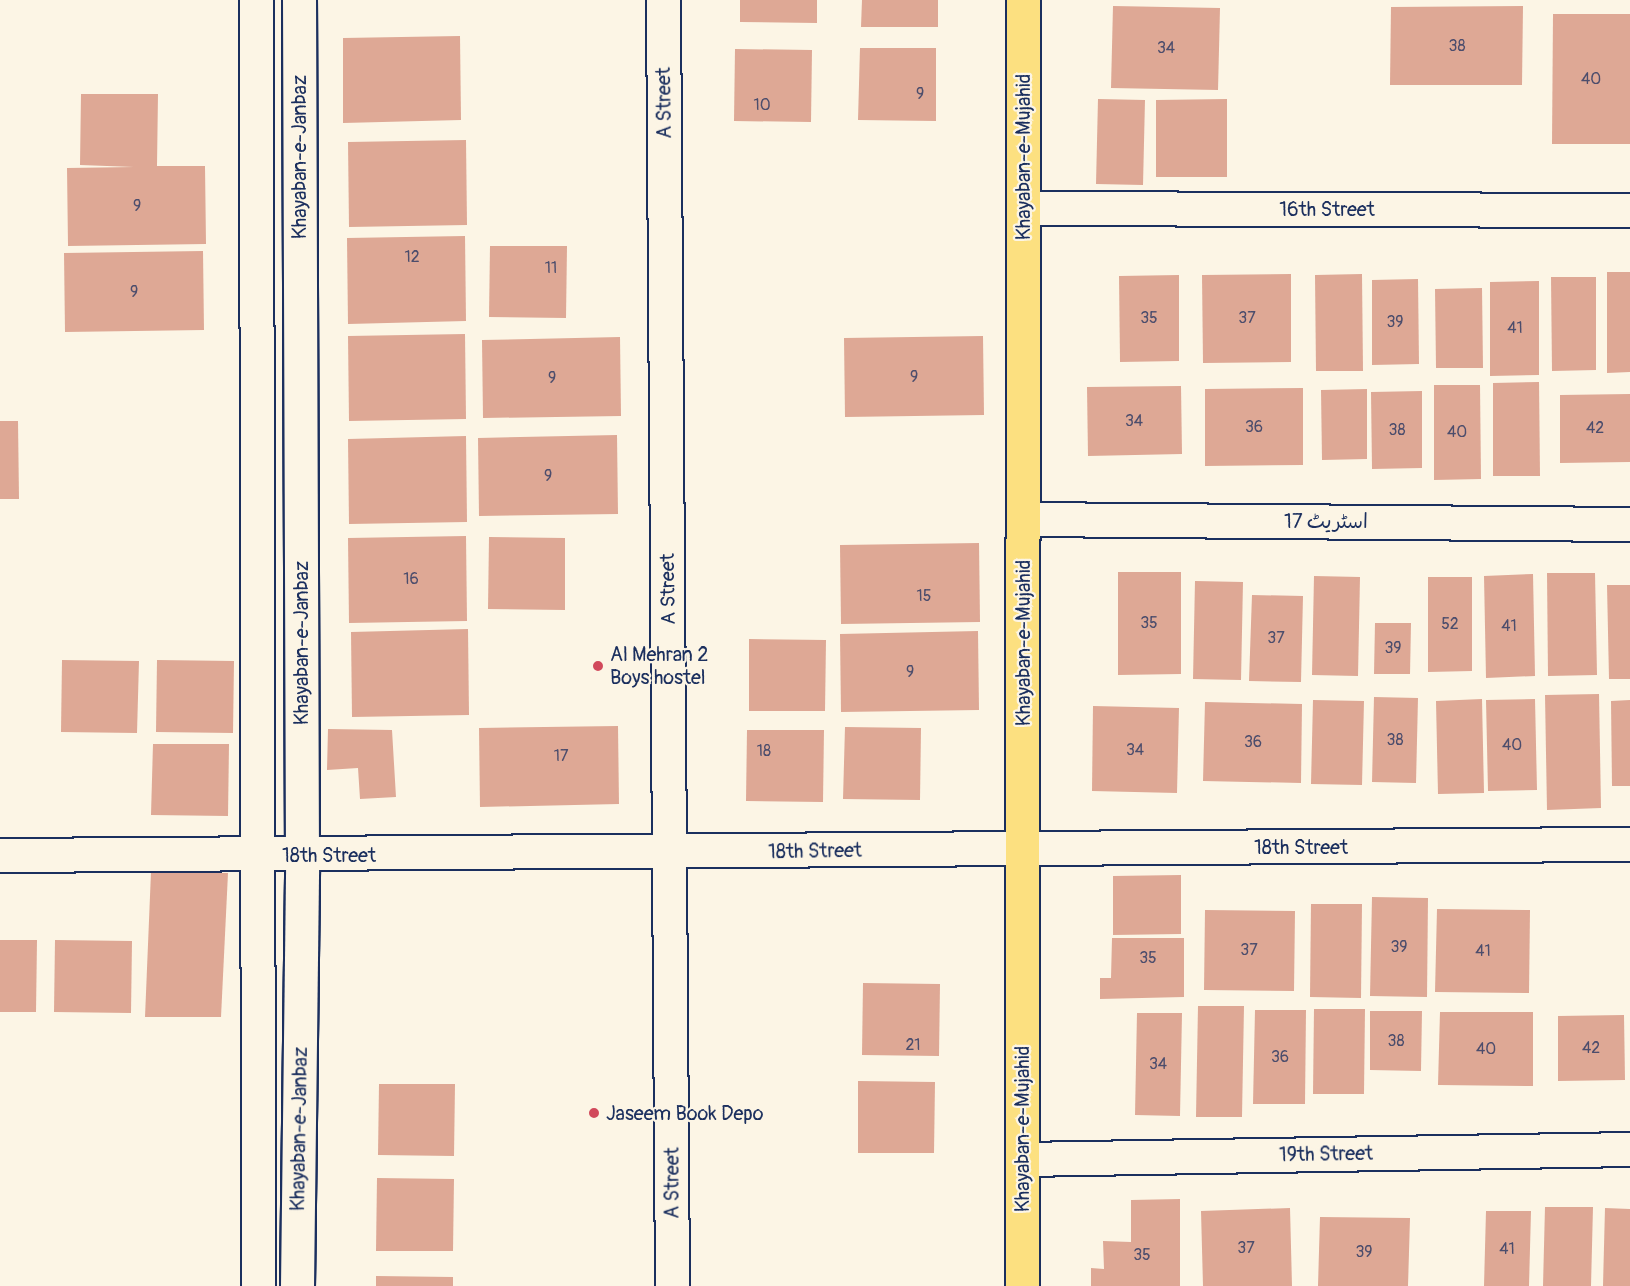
<!DOCTYPE html>
<meta charset="utf-8">
<style>
body{margin:0}
#map{position:relative;width:1630px;height:1286px;overflow:hidden;background:#fcf5e5;font-family:Pangolin,"Playpen Sans Arabic",sans-serif}
div>[style]{position:absolute}
[style*='--x']{left:calc(var(--x)*1px);top:calc(var(--y)*1px);width:calc(var(--w)*1px);rotate:calc(var(--a)*1deg)}
.building>*{inset:0;background:#dea895}
.roads{filter:drop-shadow(2px 0 #1b2f5e) drop-shadow(-2px 0 #1b2f5e) drop-shadow(0 2px #1b2f5e) drop-shadow(0 -2px #1b2f5e)}
.minor>*{height:33px;margin:-16.5px;padding:0 16.5px;transform-origin:16.5px;border-radius:16.5px;background:#fcf5e5}
.major>*{height:33px;margin:-16.5px;padding:0 16.5px;transform-origin:16.5px;border-radius:16.5px;background:#fce080}
.dots>*{width:16px;height:16px;translate:-50% -50%;box-sizing:border-box;border:3px solid #fcf5e5;border-radius:50%}
span{translate:-50% -50%;white-space:nowrap;text-align:center;line-height:1.15;-webkit-text-stroke:4.5px #fcf5e5;paint-order:stroke}
.number-label{font-size:16px;color:#4c4d6c}
.number-label span{-webkit-text-stroke-width:0}
.street-label{font-size:20px;color:#1b2f5e}
.poi-label{font-size:20px;color:#1b2f5e}
.left{translate:0 -50%;text-align:left}
</style>
<div id="map">
<div class="building">
<div style="clip-path:polygon(740px 0,817px 0,817px 23px,740px 22px)"></div>
<div style="clip-path:polygon(862px 0,938px 0,938px 27px,861px 27px)"></div>
<div style="clip-path:polygon(1113px 6px,1220px 8px,1218px 90px,1111px 88px)"></div>
<div style="clip-path:polygon(1523px 6px,1522px 85px,1390px 85px,1391px 7px)"></div>
<div style="clip-path:polygon(1553px 14px,1630px 14px,1630px 144px,1552px 144px)"></div>
<div style="clip-path:polygon(460px 36px,461px 120px,343px 123px,343px 38px)"></div>
<div style="clip-path:polygon(860px 48px,936px 48px,936px 121px,858px 120px)"></div>
<div style="clip-path:polygon(735px 49px,812px 50px,811px 122px,734px 121px)"></div>
<div style="clip-path:polygon(81px 94px,158px 94px,157px 166px,205px 166px,206px 244px,68px 246px,67px 168px,134px 167px,80px 165px)"></div>
<div style="clip-path:polygon(1098px 99px,1145px 100px,1143px 185px,1096px 184px)"></div>
<div style="clip-path:polygon(1227px 99px,1227px 177px,1156px 177px,1156px 100px)"></div>
<div style="clip-path:polygon(466px 140px,467px 225px,349px 227px,348px 142px)"></div>
<div style="clip-path:polygon(465px 236px,466px 321px,348px 324px,347px 238px)"></div>
<div style="clip-path:polygon(490px 246px,567px 246px,566px 318px,489px 317px)"></div>
<div style="clip-path:polygon(203px 251px,204px 330px,65px 332px,64px 253px)"></div>
<div style="clip-path:polygon(1607px 272px,1630px 272px,1630px 372px,1607px 373px)"></div>
<div style="clip-path:polygon(1291px 274px,1291px 362px,1203px 363px,1202px 275px)"></div>
<div style="clip-path:polygon(1362px 274px,1363px 371px,1316px 371px,1315px 275px)"></div>
<div style="clip-path:polygon(1179px 275px,1179px 361px,1120px 362px,1119px 276px)"></div>
<div style="clip-path:polygon(1551px 277px,1596px 277px,1596px 370px,1552px 371px)"></div>
<div style="clip-path:polygon(1418px 279px,1419px 364px,1372px 365px,1372px 280px)"></div>
<div style="clip-path:polygon(1539px 281px,1539px 375px,1490px 376px,1490px 282px)"></div>
<div style="clip-path:polygon(1482px 288px,1483px 368px,1436px 368px,1435px 289px)"></div>
<div style="clip-path:polygon(465px 334px,466px 419px,349px 421px,348px 336px)"></div>
<div style="clip-path:polygon(983px 336px,984px 415px,845px 417px,844px 338px)"></div>
<div style="clip-path:polygon(620px 337px,621px 416px,483px 418px,482px 340px)"></div>
<div style="clip-path:polygon(1539px 382px,1540px 476px,1493px 476px,1493px 383px)"></div>
<div style="clip-path:polygon(1434px 385px,1480px 385px,1481px 479px,1434px 480px)"></div>
<div style="clip-path:polygon(1181px 386px,1182px 454px,1088px 456px,1087px 387px)"></div>
<div style="clip-path:polygon(1303px 388px,1303px 465px,1205px 466px,1205px 389px)"></div>
<div style="clip-path:polygon(1367px 389px,1367px 459px,1322px 460px,1321px 390px)"></div>
<div style="clip-path:polygon(1422px 391px,1422px 468px,1372px 469px,1371px 392px)"></div>
<div style="clip-path:polygon(1630px 394px,1630px 462px,1560px 463px,1560px 395px)"></div>
<div style="clip-path:polygon(0 421px,18px 421px,19px 499px,0 499px)"></div>
<div style="clip-path:polygon(617px 435px,618px 514px,479px 516px,478px 438px)"></div>
<div style="clip-path:polygon(466px 436px,467px 522px,349px 524px,348px 439px)"></div>
<div style="clip-path:polygon(466px 536px,467px 621px,349px 623px,348px 538px)"></div>
<div style="clip-path:polygon(489px 537px,565px 538px,565px 610px,488px 609px)"></div>
<div style="clip-path:polygon(979px 543px,980px 622px,841px 624px,840px 545px)"></div>
<div style="clip-path:polygon(1118px 572px,1181px 572px,1181px 674px,1118px 675px)"></div>
<div style="clip-path:polygon(1547px 573px,1595px 573px,1597px 675px,1548px 676px)"></div>
<div style="clip-path:polygon(1533px 574px,1535px 676px,1486px 678px,1484px 576px)"></div>
<div style="clip-path:polygon(1314px 576px,1360px 577px,1358px 676px,1312px 675px)"></div>
<div style="clip-path:polygon(1428px 577px,1472px 577px,1472px 671px,1428px 672px)"></div>
<div style="clip-path:polygon(1195px 581px,1243px 582px,1241px 680px,1193px 679px)"></div>
<div style="clip-path:polygon(1607px 585px,1630px 585px,1630px 679px,1609px 679px)"></div>
<div style="clip-path:polygon(1252px 595px,1303px 596px,1301px 682px,1249px 681px)"></div>
<div style="clip-path:polygon(1375px 623px,1411px 623px,1410px 674px,1374px 674px)"></div>
<div style="clip-path:polygon(468px 629px,469px 715px,352px 717px,351px 632px)"></div>
<div style="clip-path:polygon(978px 631px,979px 710px,841px 712px,840px 634px)"></div>
<div style="clip-path:polygon(749px 639px,826px 640px,825px 711px,749px 711px)"></div>
<div style="clip-path:polygon(62px 660px,139px 661px,137px 733px,61px 732px)"></div>
<div style="clip-path:polygon(157px 660px,234px 661px,233px 733px,156px 732px)"></div>
<div style="clip-path:polygon(1599px 694px,1601px 808px,1547px 810px,1545px 695px)"></div>
<div style="clip-path:polygon(1374px 697px,1418px 698px,1416px 783px,1372px 782px)"></div>
<div style="clip-path:polygon(1482px 699px,1484px 793px,1438px 794px,1436px 701px)"></div>
<div style="clip-path:polygon(1535px 699px,1537px 790px,1488px 791px,1486px 700px)"></div>
<div style="clip-path:polygon(1313px 700px,1364px 701px,1362px 785px,1311px 784px)"></div>
<div style="clip-path:polygon(1630px 700px,1630px 786px,1612px 786px,1611px 701px)"></div>
<div style="clip-path:polygon(1205px 702px,1302px 704px,1301px 783px,1203px 781px)"></div>
<div style="clip-path:polygon(1093px 706px,1179px 708px,1177px 793px,1092px 791px)"></div>
<div style="clip-path:polygon(618px 726px,619px 804px,480px 807px,479px 728px)"></div>
<div style="clip-path:polygon(845px 727px,921px 728px,920px 800px,843px 799px)"></div>
<div style="clip-path:polygon(328px 729px,392px 730px,396px 797px,360px 799px,358px 768px,327px 770px)"></div>
<div style="clip-path:polygon(747px 730px,824px 730px,823px 802px,746px 801px)"></div>
<div style="clip-path:polygon(153px 744px,229px 744px,228px 816px,151px 815px)"></div>
<div style="clip-path:polygon(151px 872px,228px 873px,221px 1017px,145px 1017px)"></div>
<div style="clip-path:polygon(1181px 875px,1181px 934px,1113px 935px,1113px 876px)"></div>
<div style="clip-path:polygon(1372px 897px,1428px 898px,1427px 997px,1370px 996px)"></div>
<div style="clip-path:polygon(1311px 904px,1362px 904px,1361px 998px,1310px 997px)"></div>
<div style="clip-path:polygon(1437px 909px,1530px 910px,1529px 993px,1435px 992px)"></div>
<div style="clip-path:polygon(1205px 910px,1295px 911px,1294px 991px,1204px 990px)"></div>
<div style="clip-path:polygon(1112px 938px,1184px 938px,1184px 997px,1100px 999px,1100px 978px,1111px 978px)"></div>
<div style="clip-path:polygon(0 940px,37px 940px,36px 1012px,0 1012px)"></div>
<div style="clip-path:polygon(55px 940px,132px 941px,131px 1013px,54px 1012px)"></div>
<div style="clip-path:polygon(863px 983px,940px 984px,939px 1056px,862px 1055px)"></div>
<div style="clip-path:polygon(1198px 1006px,1244px 1006px,1242px 1117px,1196px 1117px)"></div>
<div style="clip-path:polygon(1314px 1009px,1365px 1009px,1364px 1094px,1313px 1094px)"></div>
<div style="clip-path:polygon(1255px 1010px,1306px 1010px,1305px 1104px,1253px 1104px)"></div>
<div style="clip-path:polygon(1370px 1011px,1422px 1011px,1421px 1071px,1370px 1070px)"></div>
<div style="clip-path:polygon(1440px 1012px,1533px 1012px,1533px 1086px,1438px 1085px)"></div>
<div style="clip-path:polygon(1137px 1013px,1182px 1013px,1180px 1116px,1135px 1115px)"></div>
<div style="clip-path:polygon(1624px 1015px,1625px 1080px,1558px 1081px,1558px 1016px)"></div>
<div style="clip-path:polygon(858px 1081px,935px 1082px,934px 1153px,858px 1153px)"></div>
<div style="clip-path:polygon(379px 1084px,455px 1084px,454px 1156px,378px 1155px)"></div>
<div style="clip-path:polygon(377px 1178px,454px 1179px,453px 1251px,376px 1251px)"></div>
<div style="clip-path:polygon(1180px 1199px,1180px 1286px,1091px 1286px,1091px 1268px,1104px 1269px,1103px 1241px,1131px 1242px,1131px 1200px)"></div>
<div style="clip-path:polygon(1545px 1207px,1593px 1207px,1591px 1286px,1543px 1286px)"></div>
<div style="clip-path:polygon(1290px 1208px,1292px 1286px,1203px 1286px,1201px 1211px)"></div>
<div style="clip-path:polygon(1605px 1208px,1630px 1209px,1630px 1286px,1603px 1286px)"></div>
<div style="clip-path:polygon(1486px 1211px,1531px 1211px,1529px 1286px,1484px 1286px)"></div>
<div style="clip-path:polygon(1320px 1217px,1410px 1218px,1408px 1286px,1318px 1286px)"></div>
<div style="clip-path:polygon(376px 1276px,453px 1277px,453px 1286px,376px 1286px)"></div>
</div>
<div class="roads">
<div class="minor">
<div style="--x:256;--y:0;--w:1286;--a:89.91"></div>
<div style="--x:663;--y:0;--w:1286;--a:89.6"></div>
<div style="--x:1023;--y:208;--w:607;--a:0.19"></div>
<div style="--x:1023;--y:519;--w:607;--a:0.47"></div>
<div style="--x:0;--y:855;--w:1630;--a:-0.39"></div>
<div style="--x:1022;--y:1159;--w:608;--a:-0.94"></div>
<div style="--x:297;--y:1286;--w:431;--a:-89.3"></div>
<div style="--x:302;--y:855;--w:855;--a:-90.2"></div>
</div>
<div class="major">
<div style="--x:1022;--y:1286;--w:1286;--a:-89.96"></div>
</div>
</div>
<div class="dots">
<div style="left:598px;top:666px;background:#d1495b"></div>
<div style="left:594px;top:1113px;background:#d1495b"></div>
</div>
<div class="number-label">
<span style="left:1457px;top:46px">38</span>
<span style="left:1166px;top:48px">34</span>
<span style="left:1591px;top:79px">40</span>
<span style="left:920px;top:94px">9</span>
<span style="left:762px;top:105px">10</span>
<span style="left:137px;top:206px">9</span>
<span style="left:412px;top:257px">12</span>
<span style="left:551px;top:268px">11</span>
<span style="left:134px;top:292px">9</span>
<span style="left:1149px;top:318px">35</span>
<span style="left:1247px;top:318px">37</span>
<span style="left:1395px;top:322px">39</span>
<span style="left:1515px;top:328px">41</span>
<span style="left:914px;top:377px">9</span>
<span style="left:552px;top:378px">9</span>
<span style="left:1134px;top:421px">34</span>
<span style="left:1254px;top:427px">36</span>
<span style="left:1595px;top:428px">42</span>
<span style="left:1397px;top:430px">38</span>
<span style="left:1457px;top:432px">40</span>
<span style="left:548px;top:476px">9</span>
<span style="left:411px;top:579px">16</span>
<span style="left:924px;top:596px">15</span>
<span style="left:1149px;top:623px">35</span>
<span style="left:1450px;top:624px">52</span>
<span style="left:1509px;top:626px">41</span>
<span style="left:1276px;top:638px">37</span>
<span style="left:1393px;top:648px">39</span>
<span style="left:910px;top:672px">9</span>
<span style="left:1395px;top:740px">38</span>
<span style="left:1253px;top:742px">36</span>
<span style="left:1512px;top:745px">40</span>
<span style="left:1135px;top:750px">34</span>
<span style="left:764px;top:751px">18</span>
<span style="left:561px;top:756px">17</span>
<span style="left:1399px;top:947px">39</span>
<span style="left:1249px;top:950px">37</span>
<span style="left:1483px;top:951px">41</span>
<span style="left:1148px;top:958px">35</span>
<span style="left:1396px;top:1041px">38</span>
<span style="left:913px;top:1045px">21</span>
<span style="left:1591px;top:1048px">42</span>
<span style="left:1486px;top:1049px">40</span>
<span style="left:1280px;top:1057px">36</span>
<span style="left:1158px;top:1064px">34</span>
<span style="left:1246px;top:1248px">37</span>
<span style="left:1507px;top:1249px">41</span>
<span style="left:1364px;top:1252px">39</span>
<span style="left:1142px;top:1255px">35</span>
</div>
<div class="street-label">
<span style="left:664px;top:103px;rotate:-91deg">A Street</span>
<span style="left:299px;top:157px;rotate:-90deg">Khayaban-e-Janbaz</span>
<span style="left:1023px;top:157px;rotate:-90deg">Khayaban-e-Mujahid</span>
<span style="left:1327px;top:209px">16th Street</span>
<span style="left:1326px;top:521px">اسٹریٹ 17</span>
<span style="left:668px;top:589px;rotate:-91deg">A Street</span>
<span style="left:301px;top:643px;rotate:-90deg">Khayaban-e-Janbaz</span>
<span style="left:1023px;top:643px;rotate:-90deg">Khayaban-e-Mujahid</span>
<span style="left:1301px;top:847px">18th Street</span>
<span style="left:815px;top:851px;rotate:-1deg">18th Street</span>
<span style="left:329px;top:855px">18th Street</span>
<span style="left:299px;top:1129px;rotate:-89deg">Khayaban-e-Janbaz</span>
<span style="left:1022px;top:1129px;rotate:-90deg">Khayaban-e-Mujahid</span>
<span style="left:1326px;top:1154px;rotate:-1deg">19th Street</span>
<span style="left:672px;top:1183px;rotate:-90deg">A Street</span>
</div>
<div class="poi-label">
<span class="left" style="left:610px;top:666px">Al Mehran 2<br>Boys hostel</span>
<span class="left" style="left:606px;top:1113px">Jaseem Book Depo</span>
</div>
</div>
